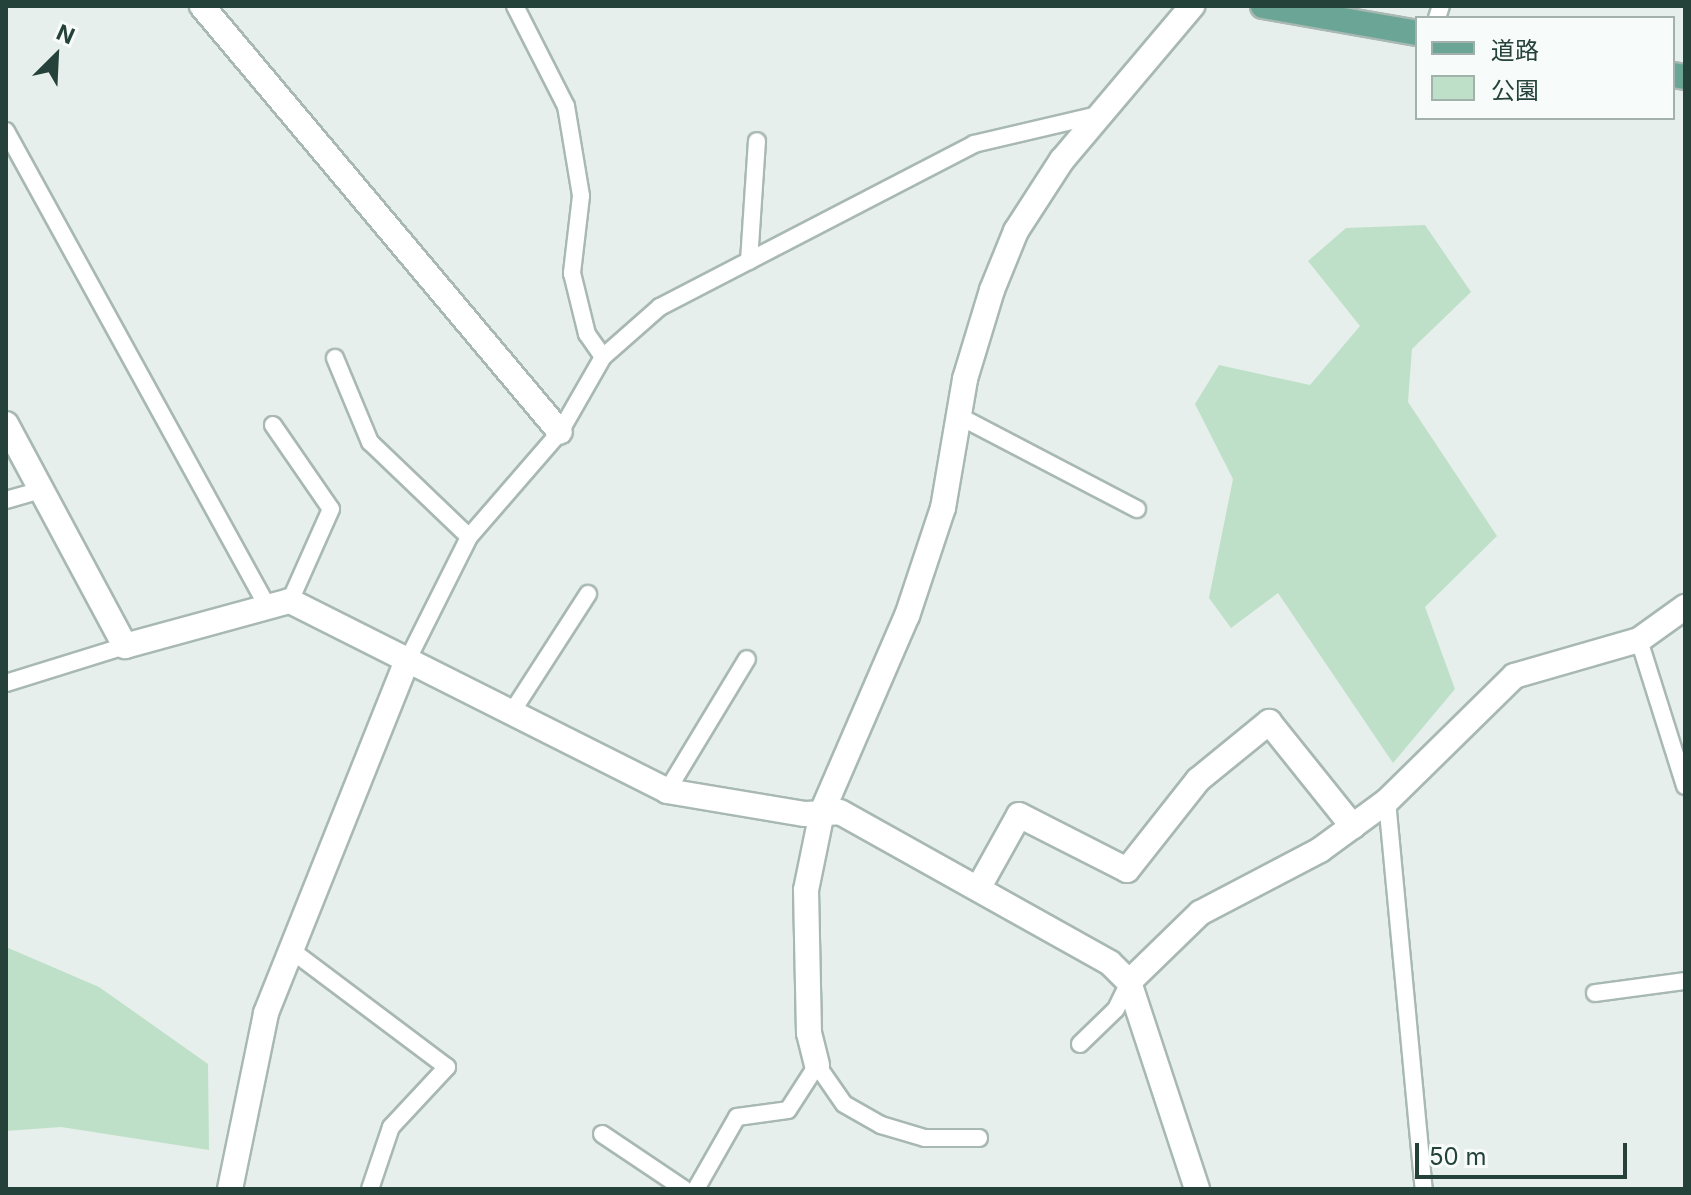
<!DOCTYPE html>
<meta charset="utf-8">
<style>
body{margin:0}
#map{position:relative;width:1691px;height:1195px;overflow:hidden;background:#e6efeb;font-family:Inter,"Noto Sans JP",sans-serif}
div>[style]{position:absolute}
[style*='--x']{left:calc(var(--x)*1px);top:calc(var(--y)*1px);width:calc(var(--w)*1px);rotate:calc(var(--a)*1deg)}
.green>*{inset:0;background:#bfe0c8}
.roads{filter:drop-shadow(2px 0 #a8b8b2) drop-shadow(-2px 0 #a8b8b2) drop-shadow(0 2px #a8b8b2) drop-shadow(0 -2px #a8b8b2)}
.lane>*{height:16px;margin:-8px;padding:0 8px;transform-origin:8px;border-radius:8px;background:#fff}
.street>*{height:24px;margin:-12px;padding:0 12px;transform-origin:12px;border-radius:12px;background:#fff}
.primary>*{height:24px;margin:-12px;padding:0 12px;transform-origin:12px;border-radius:12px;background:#6aa596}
span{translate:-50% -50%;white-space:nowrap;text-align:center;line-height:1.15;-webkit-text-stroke:7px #f7fbf9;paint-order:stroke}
.frame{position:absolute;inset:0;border:8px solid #24423a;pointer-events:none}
.legend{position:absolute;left:1415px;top:16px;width:260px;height:104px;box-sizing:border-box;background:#f7fbf9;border:2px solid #a3b1ad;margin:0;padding:10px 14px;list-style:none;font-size:24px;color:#24423a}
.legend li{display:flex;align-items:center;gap:16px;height:40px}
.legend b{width:40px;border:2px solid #a3b1ad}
.north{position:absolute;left:16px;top:16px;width:80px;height:80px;-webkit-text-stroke:6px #f7fbf9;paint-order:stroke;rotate:24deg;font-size:22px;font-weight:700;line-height:32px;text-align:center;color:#24423a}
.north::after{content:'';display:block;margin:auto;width:28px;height:36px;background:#24423a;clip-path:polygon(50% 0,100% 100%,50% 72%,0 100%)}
.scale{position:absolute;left:1415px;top:1143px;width:212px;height:36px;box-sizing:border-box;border:4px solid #24423a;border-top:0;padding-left:10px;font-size:24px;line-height:28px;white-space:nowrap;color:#24423a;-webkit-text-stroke:6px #f7fbf9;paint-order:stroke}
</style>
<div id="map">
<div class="green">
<div style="clip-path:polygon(1425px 225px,1471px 292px,1412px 349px,1408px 402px,1497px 536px,1425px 607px,1455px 689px,1393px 763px,1278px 593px,1231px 628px,1209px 598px,1233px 479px,1195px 404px,1219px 365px,1310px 385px,1360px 326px,1308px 261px,1346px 228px)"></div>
<div style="clip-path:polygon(6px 947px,99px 987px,208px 1064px,209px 1150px,61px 1127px,6px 1131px)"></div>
</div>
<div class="roads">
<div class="lane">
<div style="--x:515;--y:6;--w:112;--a:63"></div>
<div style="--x:566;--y:106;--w:91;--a:80.5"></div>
<div style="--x:581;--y:196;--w:78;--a:96.7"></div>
<div style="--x:572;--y:273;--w:63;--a:76.2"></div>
<div style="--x:587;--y:334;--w:28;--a:55"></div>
<div style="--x:1437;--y:18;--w:13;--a:-72"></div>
<div style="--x:6;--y:131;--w:540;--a:61.2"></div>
<div style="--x:749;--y:261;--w:120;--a:-86.2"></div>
<div style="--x:335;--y:358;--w:91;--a:67.4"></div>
<div style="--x:370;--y:442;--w:137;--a:43.8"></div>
<div style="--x:957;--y:415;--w:203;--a:27.6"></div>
<div style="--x:273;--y:425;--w:102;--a:55.4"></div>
<div style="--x:331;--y:509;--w:101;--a:114"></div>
<div style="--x:6;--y:500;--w:36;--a:-16"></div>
<div style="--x:1639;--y:640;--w:153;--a:72.5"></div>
<div style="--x:407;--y:661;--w:139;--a:-63.4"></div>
<div style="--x:469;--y:537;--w:139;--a:-49.1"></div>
<div style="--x:560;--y:432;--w:86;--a:-60.2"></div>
<div style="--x:603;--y:357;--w:76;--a:-41.3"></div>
<div style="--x:660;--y:307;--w:354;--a:-27.4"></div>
<div style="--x:974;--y:144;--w:131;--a:-13.2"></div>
<div style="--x:6;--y:683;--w:125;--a:-17.3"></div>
<div style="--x:510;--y:715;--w:144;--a:-57.2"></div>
<div style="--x:667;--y:791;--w:154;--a:-58.8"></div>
<div style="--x:1387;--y:801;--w:390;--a:84.6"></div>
<div style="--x:291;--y:950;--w:195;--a:36.9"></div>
<div style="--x:447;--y:1067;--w:82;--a:133"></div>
<div style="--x:391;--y:1127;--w:65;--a:108.7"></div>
<div style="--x:1595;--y:993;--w:91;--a:-7.6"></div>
<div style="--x:1080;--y:1044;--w:50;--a:-44.2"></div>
<div style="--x:1116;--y:1009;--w:30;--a:-64"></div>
<div style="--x:602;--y:1134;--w:99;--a:33.9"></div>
<div style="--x:696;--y:1189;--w:83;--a:-60.3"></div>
<div style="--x:737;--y:1117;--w:51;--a:-7.8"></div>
<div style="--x:788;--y:1110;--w:54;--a:-57.2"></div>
<div style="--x:817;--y:1065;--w:47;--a:55.3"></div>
<div style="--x:844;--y:1104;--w:43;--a:29.6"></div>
<div style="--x:881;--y:1125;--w:46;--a:16.5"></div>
<div style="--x:925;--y:1138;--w:54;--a:0"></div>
</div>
<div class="street">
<div style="--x:202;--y:6;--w:556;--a:49.96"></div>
<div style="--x:6;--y:424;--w:252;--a:61.8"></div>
<div style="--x:125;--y:646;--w:171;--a:-15.3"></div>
<div style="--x:290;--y:601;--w:422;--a:26.7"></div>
<div style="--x:667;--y:791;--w:140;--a:9.5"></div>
<div style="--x:805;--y:814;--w:35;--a:-3"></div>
<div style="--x:840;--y:812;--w:309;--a:29.2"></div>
<div style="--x:1110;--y:963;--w:27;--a:45"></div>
<div style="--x:1129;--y:982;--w:218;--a:71.8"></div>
<div style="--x:979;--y:887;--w:82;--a:-60.9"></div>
<div style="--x:1019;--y:815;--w:121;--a:27"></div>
<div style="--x:1127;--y:870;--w:115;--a:-51.7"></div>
<div style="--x:1198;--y:780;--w:92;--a:-39.2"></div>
<div style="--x:1269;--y:722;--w:134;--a:51.3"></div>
<div style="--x:1129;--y:982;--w:99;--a:-44.2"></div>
<div style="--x:1200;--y:913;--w:136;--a:-27.7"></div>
<div style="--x:1320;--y:850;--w:83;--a:-36.2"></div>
<div style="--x:1387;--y:801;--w:178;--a:-44.5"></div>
<div style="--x:1514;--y:676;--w:130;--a:-16.1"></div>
<div style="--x:1639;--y:640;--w:57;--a:-35.7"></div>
<div style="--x:817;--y:1065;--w:33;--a:-104"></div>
<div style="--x:809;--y:1033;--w:143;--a:-91.2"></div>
<div style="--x:806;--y:890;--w:80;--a:-78.4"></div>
<div style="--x:822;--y:812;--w:214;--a:-66.6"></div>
<div style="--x:907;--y:616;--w:114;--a:-71.6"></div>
<div style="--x:943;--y:508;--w:131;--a:-80.3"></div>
<div style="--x:965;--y:379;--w:93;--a:-73.1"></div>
<div style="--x:992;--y:290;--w:64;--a:-67.9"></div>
<div style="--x:1016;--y:231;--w:85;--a:-57.1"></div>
<div style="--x:1062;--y:160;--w:202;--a:-49.8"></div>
<div style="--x:230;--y:1189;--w:180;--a:-78.4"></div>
<div style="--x:266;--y:1013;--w:379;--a:-68.2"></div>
</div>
<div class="primary">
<div style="--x:1263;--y:6;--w:156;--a:9.9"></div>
<div style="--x:1673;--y:75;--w:12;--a:9"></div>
</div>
</div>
<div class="frame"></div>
<ul class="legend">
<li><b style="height:10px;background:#6aa596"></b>道路</li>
<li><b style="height:22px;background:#bfe0c8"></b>公園</li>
</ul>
<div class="north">N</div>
<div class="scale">50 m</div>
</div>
